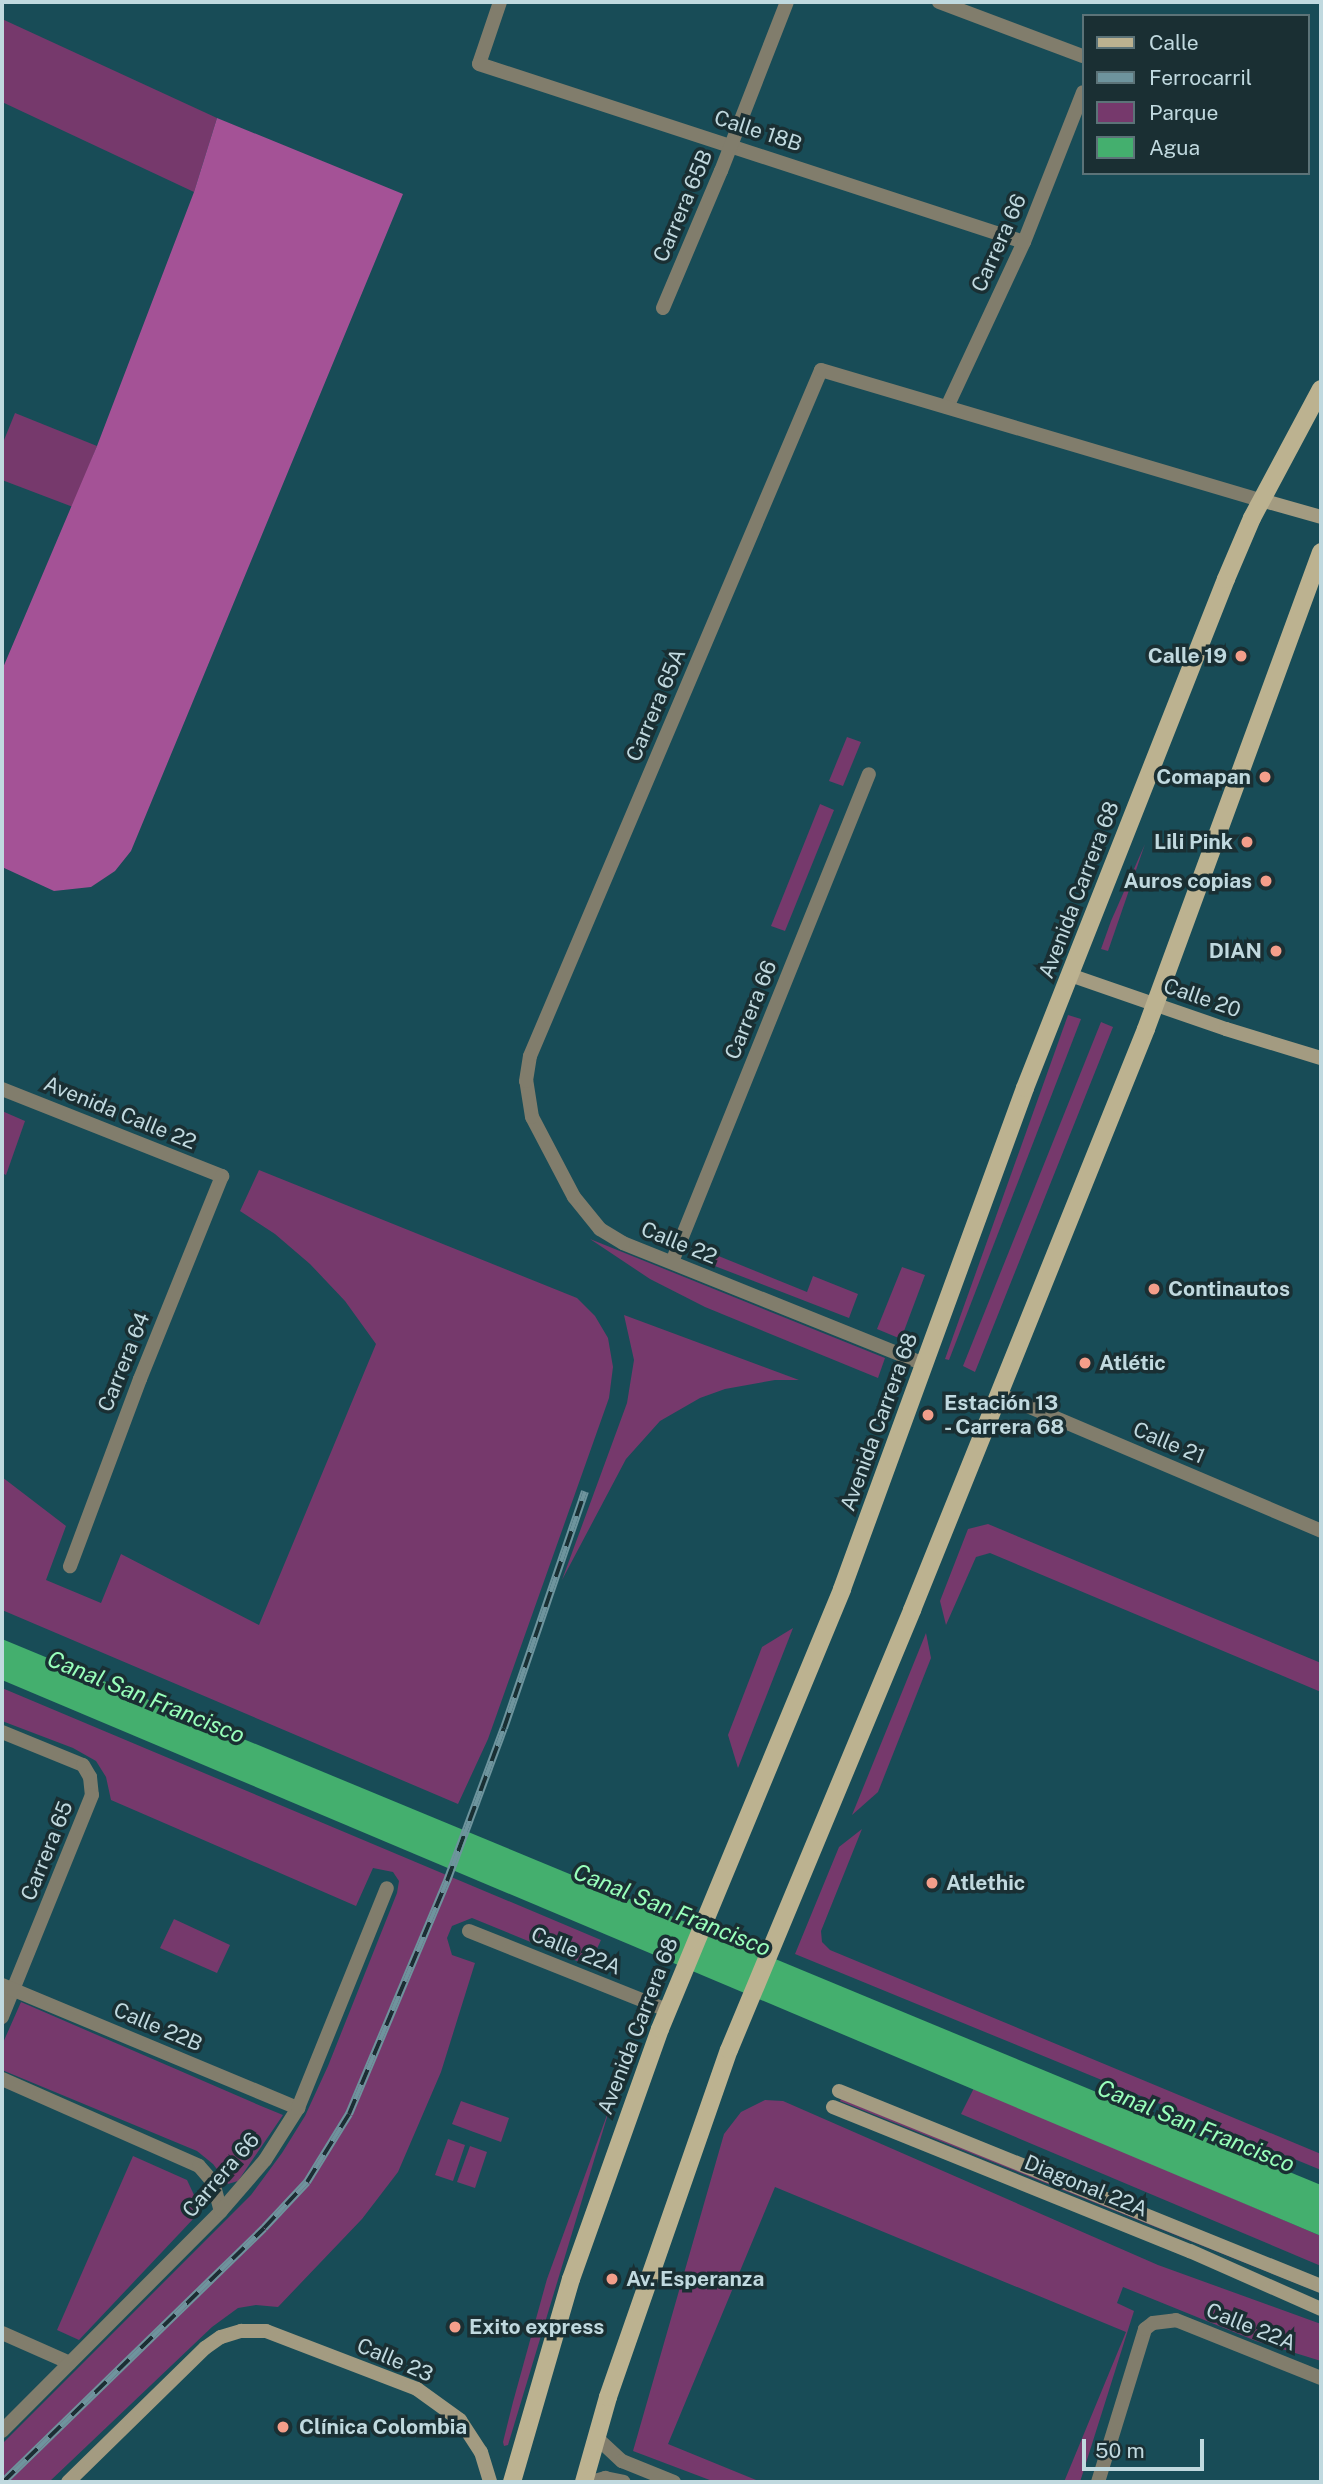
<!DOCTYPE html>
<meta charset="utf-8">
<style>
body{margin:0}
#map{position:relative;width:1323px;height:2484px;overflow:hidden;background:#184c57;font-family:"Public Sans",sans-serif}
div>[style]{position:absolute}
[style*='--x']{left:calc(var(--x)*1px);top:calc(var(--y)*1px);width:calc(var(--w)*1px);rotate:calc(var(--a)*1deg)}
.green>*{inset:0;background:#76396c}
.forest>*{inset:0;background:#a45296}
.water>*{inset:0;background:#44af6e}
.street>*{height:14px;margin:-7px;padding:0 7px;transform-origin:7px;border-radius:7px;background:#817d6c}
.secondary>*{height:14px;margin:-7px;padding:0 7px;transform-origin:7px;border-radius:7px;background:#a39b81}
.primary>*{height:18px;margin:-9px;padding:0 9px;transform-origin:9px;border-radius:9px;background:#bcb290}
.rail>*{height:8px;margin-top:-4px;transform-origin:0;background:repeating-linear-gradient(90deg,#1a2f33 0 16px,#6e949d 0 32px);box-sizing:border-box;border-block:2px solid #6e949d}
.dots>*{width:19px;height:19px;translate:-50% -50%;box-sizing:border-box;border:4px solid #1a2f33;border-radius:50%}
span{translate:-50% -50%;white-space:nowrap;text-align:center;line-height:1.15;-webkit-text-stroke:7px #1a2f33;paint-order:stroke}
.street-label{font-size:21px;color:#c0d9df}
.poi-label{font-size:21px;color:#c0d9df;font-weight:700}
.right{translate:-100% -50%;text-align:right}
.left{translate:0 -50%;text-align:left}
.water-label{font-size:23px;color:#9fb;font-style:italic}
.frame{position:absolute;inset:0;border:4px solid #c0d9df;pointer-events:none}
.legend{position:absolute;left:1082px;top:14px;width:228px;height:161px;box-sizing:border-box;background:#1a2f33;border:2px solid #5c7378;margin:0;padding:9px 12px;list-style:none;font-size:21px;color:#c0d9df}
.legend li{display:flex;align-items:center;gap:14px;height:35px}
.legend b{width:35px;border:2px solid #5c7378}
.scale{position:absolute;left:1082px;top:2439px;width:122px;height:32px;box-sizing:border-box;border:4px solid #c0d9df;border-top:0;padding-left:9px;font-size:21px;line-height:24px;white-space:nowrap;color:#c0d9df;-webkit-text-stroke:5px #1a2f33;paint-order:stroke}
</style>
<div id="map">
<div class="green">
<div style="clip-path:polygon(2px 19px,217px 118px,194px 192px,2px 102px)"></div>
<div style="clip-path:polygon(15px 413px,97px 446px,73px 507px,2px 480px,2px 445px)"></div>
<div style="clip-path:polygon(847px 737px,861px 742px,843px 786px,829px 781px)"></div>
<div style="clip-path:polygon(820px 804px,834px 810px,785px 931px,771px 926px)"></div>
<div style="clip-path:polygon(1145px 844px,1108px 951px,1101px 949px,1111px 921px)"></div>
<div style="clip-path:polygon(1068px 1015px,1081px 1019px,949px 1360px,945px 1359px)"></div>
<div style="clip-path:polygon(1101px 1022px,1113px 1027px,975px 1372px,963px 1366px)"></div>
<div style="clip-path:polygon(2px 1111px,25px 1121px,6px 1175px,2px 1173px)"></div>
<div style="clip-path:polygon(259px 1170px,577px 1298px,595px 1316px,608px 1338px,613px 1367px,609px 1398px,488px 1739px,458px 1804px,2px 1610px,2px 1477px,66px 1526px,46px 1580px,101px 1603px,121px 1554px,259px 1625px,376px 1344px,345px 1301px,310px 1264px,275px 1234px,240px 1211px)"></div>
<div style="clip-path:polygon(590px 1239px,885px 1358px,878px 1378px,705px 1307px,650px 1279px)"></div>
<div style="clip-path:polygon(694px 1246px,807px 1292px,813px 1276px,858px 1294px,849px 1318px,689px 1256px)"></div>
<div style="clip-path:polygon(902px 1267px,925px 1275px,901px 1339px,877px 1329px)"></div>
<div style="clip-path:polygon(624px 1315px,799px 1380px,775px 1380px,725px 1389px,700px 1398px,660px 1421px,626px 1459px,562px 1580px,627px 1403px,634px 1360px)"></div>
<div style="clip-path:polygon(988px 1524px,1321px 1663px,1321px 1692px,990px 1553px,976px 1557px,946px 1625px,940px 1601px,968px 1529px)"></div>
<div style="clip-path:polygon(793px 1628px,738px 1768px,728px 1735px,762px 1647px)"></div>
<div style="clip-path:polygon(926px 1633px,931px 1658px,878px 1792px,852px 1815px)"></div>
<div style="clip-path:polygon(2px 1688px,601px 1940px,589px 1966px,472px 1918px,452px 1926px,447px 1938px,452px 1955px,475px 1963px,441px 2072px,398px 2172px,362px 2219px,278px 2307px,256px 2305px,238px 2308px,212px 2327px,49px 2482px,2px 2482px,2px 2444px,251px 2195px,282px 2153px,305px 2116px,328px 2066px,397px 1893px,399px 1881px,393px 1872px,373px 1868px,356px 1906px,111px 1800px,106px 1777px,96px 1761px,73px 1748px,2px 1721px)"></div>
<div style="clip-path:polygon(862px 1829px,821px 1931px,822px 1942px,830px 1950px,1321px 2154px,1321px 2170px,795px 1954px,839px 1847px)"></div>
<div style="clip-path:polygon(174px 1919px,230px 1945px,217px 1973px,160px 1948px)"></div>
<div style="clip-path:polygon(21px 2002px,261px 2106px,283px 2115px,238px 2181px,228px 2184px,213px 2164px,197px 2151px,2px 2070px,2px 2045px)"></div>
<div style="clip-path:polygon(974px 2088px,1321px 2236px,1321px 2266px,961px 2114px)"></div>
<div style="clip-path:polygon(841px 2099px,1321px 2290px,1321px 2293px,840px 2101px)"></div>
<div style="clip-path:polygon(765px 2100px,783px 2101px,1158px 2265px,1321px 2324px,1321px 2361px,1256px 2341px,1123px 2287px,1117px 2303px,1134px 2311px,1080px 2482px,1064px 2482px,1126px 2332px,775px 2187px,668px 2444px,761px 2482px,715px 2482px,633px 2451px,724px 2134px,741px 2112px)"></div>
<div style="clip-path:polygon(461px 2101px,509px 2118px,501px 2142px,452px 2124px)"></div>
<div style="clip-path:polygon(611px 2104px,508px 2445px,504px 2446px,503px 2442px,513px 2402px,547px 2279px)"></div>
<div style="clip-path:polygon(448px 2139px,465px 2145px,453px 2181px,435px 2175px)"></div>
<div style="clip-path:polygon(470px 2146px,487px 2152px,475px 2188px,457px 2182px)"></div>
<div style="clip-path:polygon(133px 2156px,187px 2180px,195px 2197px,195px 2217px,79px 2340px,57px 2330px)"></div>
</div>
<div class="forest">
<div style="clip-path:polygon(217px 118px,403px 194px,131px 851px,115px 871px,91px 887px,54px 891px,2px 867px,2px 670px,97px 446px,194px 192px)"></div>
</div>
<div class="water">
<div style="clip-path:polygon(2px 1639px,1321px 2185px,1321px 2236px,2px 1680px)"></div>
</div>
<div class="street">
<div style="--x:500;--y:2;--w:65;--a:108.7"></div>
<div style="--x:479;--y:64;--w:573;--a:18.09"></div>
<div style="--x:939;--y:2;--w:154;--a:20.6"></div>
<div style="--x:663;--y:308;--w:149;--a:-67.1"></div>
<div style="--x:721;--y:171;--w:181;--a:-68.7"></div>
<div style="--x:947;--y:407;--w:182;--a:-65"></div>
<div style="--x:1024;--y:242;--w:161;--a:-68.5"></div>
<div style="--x:2;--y:1089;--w:237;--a:21.6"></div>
<div style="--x:222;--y:1176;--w:219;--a:112"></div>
<div style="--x:140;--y:1379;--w:200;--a:110.5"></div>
<div style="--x:672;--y:1262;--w:526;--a:-68.02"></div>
<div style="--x:924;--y:1364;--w:324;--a:-158.1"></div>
<div style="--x:623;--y:1243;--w:27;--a:-149"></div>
<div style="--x:600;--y:1229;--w:41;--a:-129.1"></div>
<div style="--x:574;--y:1197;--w:90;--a:-117.7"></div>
<div style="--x:532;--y:1117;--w:36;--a:-99"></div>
<div style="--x:526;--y:1081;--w:25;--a:-81"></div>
<div style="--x:530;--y:1056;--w:745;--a:-67.01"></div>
<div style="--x:821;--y:370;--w:459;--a:16.5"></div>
<div style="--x:999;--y:1394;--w:350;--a:23"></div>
<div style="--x:2;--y:1732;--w:87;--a:22.2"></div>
<div style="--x:83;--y:1765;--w:14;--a:60"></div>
<div style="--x:90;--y:1777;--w:18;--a:84"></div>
<div style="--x:92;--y:1795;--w:240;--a:112.1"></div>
<div style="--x:469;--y:1931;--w:213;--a:21.8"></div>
<div style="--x:2;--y:1985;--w:321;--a:22.6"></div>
<div style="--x:2;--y:2079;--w:215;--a:23.8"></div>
<div style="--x:199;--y:2166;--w:21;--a:49"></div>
<div style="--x:213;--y:2182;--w:30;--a:75"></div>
<div style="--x:2;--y:2333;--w:74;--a:23.8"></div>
<div style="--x:2;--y:2431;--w:310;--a:-45.1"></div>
<div style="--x:221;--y:2211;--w:67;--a:-49.2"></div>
<div style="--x:265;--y:2160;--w:62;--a:-57.6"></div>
<div style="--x:298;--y:2108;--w:237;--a:-68"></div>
<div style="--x:597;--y:2438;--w:34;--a:43"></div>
<div style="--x:622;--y:2461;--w:56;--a:22"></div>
<div style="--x:591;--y:2482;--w:15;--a:-16"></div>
<div style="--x:605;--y:2478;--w:19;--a:12"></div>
<div style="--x:1098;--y:2482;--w:160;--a:-72.9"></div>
<div style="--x:1145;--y:2329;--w:10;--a:-37"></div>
<div style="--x:1153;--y:2323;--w:23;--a:-7"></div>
<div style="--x:1176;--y:2320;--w:156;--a:21.8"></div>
</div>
<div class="secondary">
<div style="--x:1261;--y:500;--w:62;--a:15.8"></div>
<div style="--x:1070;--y:975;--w:165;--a:19.1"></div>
<div style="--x:1226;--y:1029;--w:99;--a:17"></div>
<div style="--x:839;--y:2091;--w:520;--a:22.03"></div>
<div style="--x:833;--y:2107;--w:385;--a:22"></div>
<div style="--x:1190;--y:2251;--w:143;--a:23.9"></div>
<div style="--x:68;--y:2482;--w:192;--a:-44.4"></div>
<div style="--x:205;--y:2348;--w:19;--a:-35"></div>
<div style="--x:221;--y:2337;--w:21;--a:-17"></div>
<div style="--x:241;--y:2331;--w:25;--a:0"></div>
<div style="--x:266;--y:2331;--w:162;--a:21"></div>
<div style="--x:417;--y:2389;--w:53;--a:35.8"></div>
<div style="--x:460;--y:2420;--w:38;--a:57"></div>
<div style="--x:481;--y:2452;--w:31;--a:73"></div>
</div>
<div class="primary">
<div style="--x:512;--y:2482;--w:211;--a:-73.8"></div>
<div style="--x:571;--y:2279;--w:265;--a:-70.4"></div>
<div style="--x:660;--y:2029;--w:476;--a:-67.5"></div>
<div style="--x:842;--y:1589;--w:533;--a:-69.93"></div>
<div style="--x:1025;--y:1088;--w:547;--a:-68.45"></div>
<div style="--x:1226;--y:579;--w:66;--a:-66.9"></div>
<div style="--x:1252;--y:518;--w:146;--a:-61.9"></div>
<div style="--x:584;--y:2482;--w:88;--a:-74.2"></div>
<div style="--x:608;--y:2397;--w:367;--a:-70.8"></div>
<div style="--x:729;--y:2050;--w:477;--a:-67.4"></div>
<div style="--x:912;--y:1610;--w:626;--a:-68.06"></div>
<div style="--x:1146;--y:1029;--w:508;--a:-69.85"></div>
</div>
<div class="rail">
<div style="--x:3;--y:2482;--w:364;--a:-44.2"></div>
<div style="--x:264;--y:2228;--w:63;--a:-46.9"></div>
<div style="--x:307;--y:2182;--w:80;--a:-58.3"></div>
<div style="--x:349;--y:2114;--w:253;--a:-67.2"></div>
<div style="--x:447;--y:1881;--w:163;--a:-69.6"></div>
<div style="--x:504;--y:1728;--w:250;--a:-71.1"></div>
</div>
<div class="dots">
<div style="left:1241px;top:656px;background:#f49e8a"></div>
<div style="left:1265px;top:777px;background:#f49e8a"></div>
<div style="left:1247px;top:842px;background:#f49e8a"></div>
<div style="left:1266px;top:881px;background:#f49e8a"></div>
<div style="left:1276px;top:951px;background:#f49e8a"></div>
<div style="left:1154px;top:1289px;background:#f49e8a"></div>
<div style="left:1085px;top:1363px;background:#f49e8a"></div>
<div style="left:928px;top:1415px;background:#f49e8a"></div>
<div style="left:932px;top:1883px;background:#f49e8a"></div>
<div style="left:612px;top:2279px;background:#f49e8a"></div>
<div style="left:455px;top:2327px;background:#f49e8a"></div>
<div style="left:283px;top:2427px;background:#f49e8a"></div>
</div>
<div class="street-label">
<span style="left:758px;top:131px;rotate:18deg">Calle 18B</span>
<span style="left:683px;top:206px;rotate:-67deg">Carrera 65B</span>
<span style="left:999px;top:243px;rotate:-66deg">Carrera 66</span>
<span style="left:656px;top:705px;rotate:-67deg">Carrera 65A</span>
<span style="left:1079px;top:890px;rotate:-69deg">Avenida Carrera 68</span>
<span style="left:1202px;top:998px;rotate:19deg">Calle 20</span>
<span style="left:751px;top:1010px;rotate:-68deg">Carrera 66</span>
<span style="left:120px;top:1113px;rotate:22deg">Avenida Calle 22</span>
<span style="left:679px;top:1243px;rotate:22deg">Calle 22</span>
<span style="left:124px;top:1362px;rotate:-68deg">Carrera 64</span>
<span style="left:879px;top:1422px;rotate:-70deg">Avenida Carrera 68</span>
<span style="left:1169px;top:1443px;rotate:23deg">Calle 21</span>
<span style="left:47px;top:1851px;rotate:-68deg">Carrera 65</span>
<span style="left:576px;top:1951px;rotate:22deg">Calle 22A</span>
<span style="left:638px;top:2026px;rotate:-69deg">Avenida Carrera 68</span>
<span style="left:158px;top:2027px;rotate:23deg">Calle 22B</span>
<span style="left:221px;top:2175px;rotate:-49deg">Carrera 66</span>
<span style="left:1086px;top:2186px;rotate:22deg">Diagonal 22A</span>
<span style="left:1251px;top:2327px;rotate:22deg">Calle 22A</span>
<span style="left:395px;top:2360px;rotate:23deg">Calle 23</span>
</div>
<div class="poi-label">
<span class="right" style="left:1227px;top:656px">Calle 19</span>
<span class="right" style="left:1251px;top:777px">Comapan</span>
<span class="right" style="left:1233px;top:842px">Lili Pink</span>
<span class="right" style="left:1252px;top:881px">Auros copias</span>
<span class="right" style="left:1262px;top:951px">DIAN</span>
<span class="left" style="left:1168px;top:1289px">Continautos</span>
<span class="left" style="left:1099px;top:1363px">Atlétic</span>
<span class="left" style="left:944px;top:1415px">Estación 13<br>- Carrera 68</span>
<span class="left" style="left:946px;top:1883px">Atlethic</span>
<span class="left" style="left:626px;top:2279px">Av. Esperanza</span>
<span class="left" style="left:469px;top:2327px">Exito express</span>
<span class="left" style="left:299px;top:2427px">Clínica Colombia</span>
</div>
<div class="water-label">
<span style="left:146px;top:1697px;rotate:22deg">Canal San Francisco</span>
<span style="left:672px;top:1910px;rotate:22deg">Canal San Francisco</span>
<span style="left:1196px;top:2126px;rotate:22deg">Canal San Francisco</span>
</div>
<div class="frame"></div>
<ul class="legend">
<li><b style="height:9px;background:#bcb290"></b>Calle</li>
<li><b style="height:9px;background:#6e949d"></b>Ferrocarril</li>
<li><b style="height:19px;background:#76396c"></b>Parque</li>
<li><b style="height:19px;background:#44af6e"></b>Agua</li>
</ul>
<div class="scale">50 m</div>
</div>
